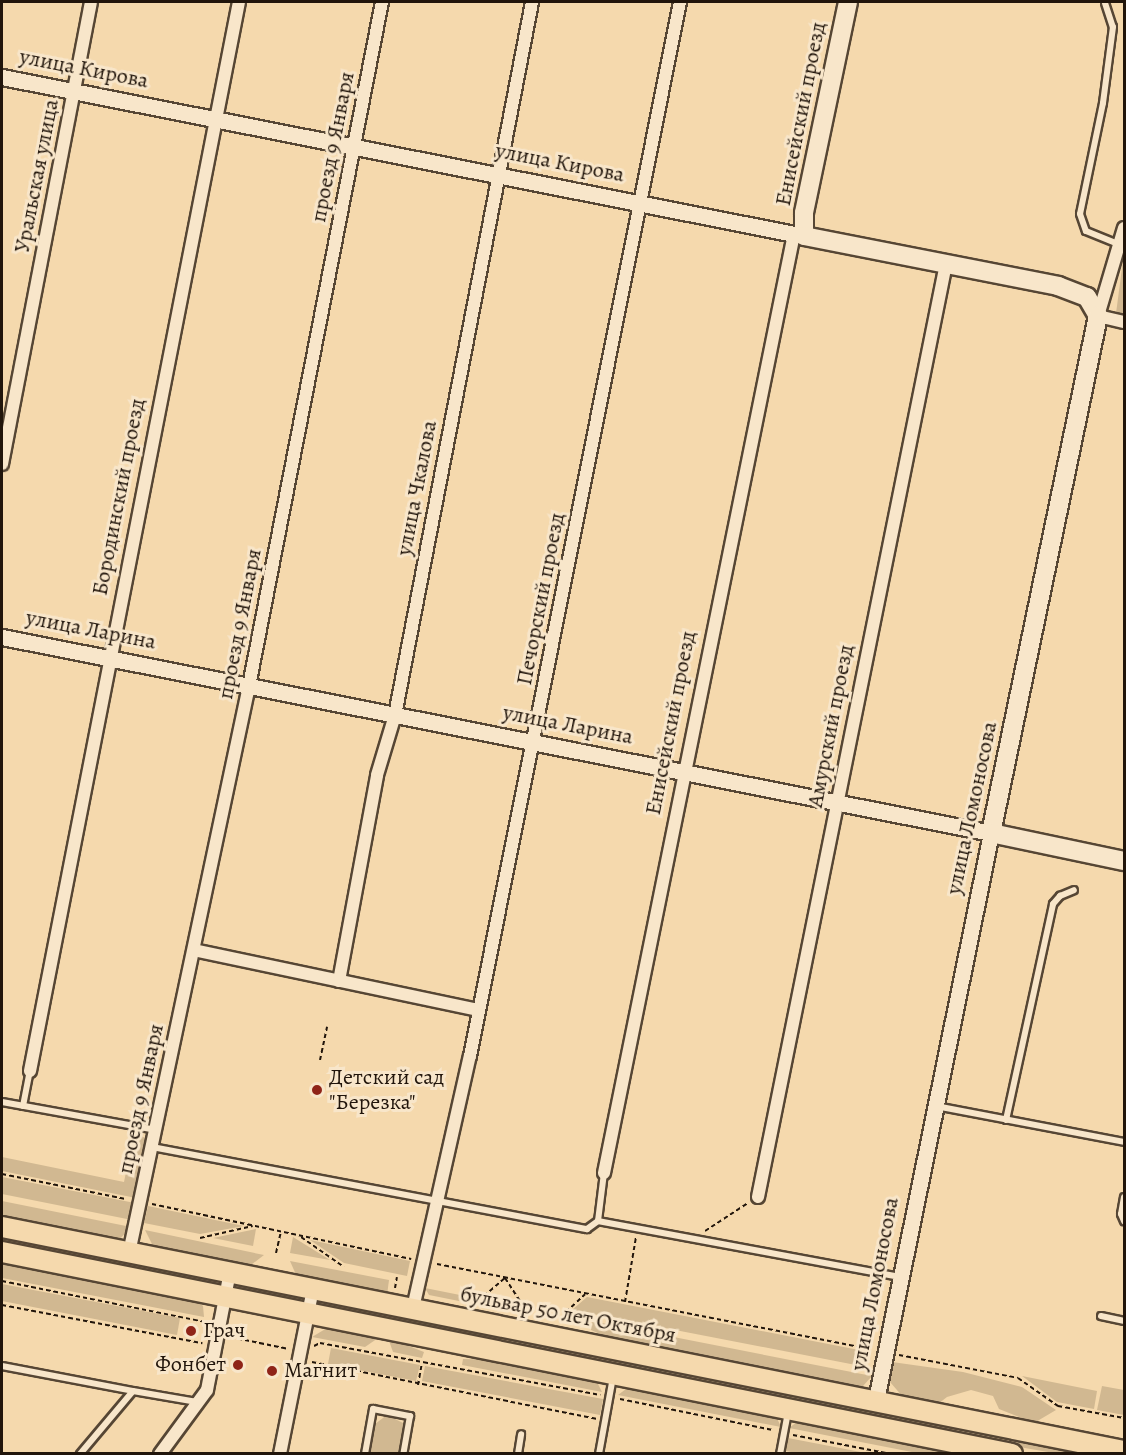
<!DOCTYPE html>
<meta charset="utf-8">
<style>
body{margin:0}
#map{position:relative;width:1126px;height:1455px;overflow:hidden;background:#f5d9ad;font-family:Alegreya,serif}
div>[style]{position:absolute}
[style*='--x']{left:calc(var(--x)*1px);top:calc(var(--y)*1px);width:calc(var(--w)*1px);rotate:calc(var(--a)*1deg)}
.green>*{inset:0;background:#d1b891}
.path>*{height:2px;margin-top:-1px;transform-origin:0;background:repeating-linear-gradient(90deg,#21150b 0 4.5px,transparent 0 7.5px)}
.roads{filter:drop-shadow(2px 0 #564634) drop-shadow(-2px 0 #564634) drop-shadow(0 2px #564634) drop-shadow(0 -2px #564634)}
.service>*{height:6px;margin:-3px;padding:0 3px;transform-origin:3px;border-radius:3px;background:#f8e6ca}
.minor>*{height:12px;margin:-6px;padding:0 6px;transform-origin:6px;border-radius:6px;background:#f8e6ca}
.tertiary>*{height:15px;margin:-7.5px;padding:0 7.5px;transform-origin:7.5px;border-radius:7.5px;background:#f8e6ca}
.secondary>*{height:18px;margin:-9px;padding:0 9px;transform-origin:9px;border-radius:9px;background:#f8e6ca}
.primary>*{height:20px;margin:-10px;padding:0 10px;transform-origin:10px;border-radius:10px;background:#f5d9ad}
.dots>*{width:16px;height:16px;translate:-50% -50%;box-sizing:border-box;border:3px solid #f8e6ca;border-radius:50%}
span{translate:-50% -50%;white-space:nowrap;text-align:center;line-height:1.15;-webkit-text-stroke:6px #f8e6ca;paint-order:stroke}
.street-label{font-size:22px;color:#21150b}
.poi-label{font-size:22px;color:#21150b}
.left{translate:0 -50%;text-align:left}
.right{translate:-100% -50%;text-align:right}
.frame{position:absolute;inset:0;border:3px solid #21150b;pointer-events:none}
</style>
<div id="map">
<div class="green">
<div style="clip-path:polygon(1124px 253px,1124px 323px,1115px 321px)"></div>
<div style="clip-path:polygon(134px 1132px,147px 1139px,136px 1198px,2px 1171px,2px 1157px,124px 1182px)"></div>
<div style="clip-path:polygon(2px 1177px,135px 1203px,132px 1220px,2px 1194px)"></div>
<div style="clip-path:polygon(2px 1201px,131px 1227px,116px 1243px,2px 1220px)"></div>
<div style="clip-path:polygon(148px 1206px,244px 1226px,200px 1234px,144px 1223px)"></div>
<div style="clip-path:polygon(256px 1229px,253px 1246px,213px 1238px)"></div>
<div style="clip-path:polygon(145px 1230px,264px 1255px,247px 1268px,154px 1248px)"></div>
<div style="clip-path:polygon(2px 1235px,216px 1279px,216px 1281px,213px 1285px,2px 1244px)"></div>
<div style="clip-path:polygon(293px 1237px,330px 1260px,290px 1253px)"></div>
<div style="clip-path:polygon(310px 1240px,410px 1261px,407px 1276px,344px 1263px)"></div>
<div style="clip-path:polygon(2px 1260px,195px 1299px,203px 1306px,204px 1317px,2px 1278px)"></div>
<div style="clip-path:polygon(290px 1261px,389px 1280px,387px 1295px,297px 1277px)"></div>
<div style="clip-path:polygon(2px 1284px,180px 1318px,177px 1335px,2px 1301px)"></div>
<div style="clip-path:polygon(241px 1284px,299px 1294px,299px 1299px,240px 1290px)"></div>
<div style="clip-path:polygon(425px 1288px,520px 1307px,519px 1313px,429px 1295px)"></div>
<div style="clip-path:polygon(587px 1297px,864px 1351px,861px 1366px,572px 1310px)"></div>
<div style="clip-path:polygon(326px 1299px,383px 1309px,381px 1320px,323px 1307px)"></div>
<div style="clip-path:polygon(395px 1312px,957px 1427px,956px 1430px,951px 1433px,392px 1322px)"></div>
<div style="clip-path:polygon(592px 1321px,872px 1376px,863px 1386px,852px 1387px,616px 1341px,591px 1330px)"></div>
<div style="clip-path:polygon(327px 1328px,336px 1328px,381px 1336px,365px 1347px,312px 1337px)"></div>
<div style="clip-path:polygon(388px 1338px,424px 1352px,422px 1358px,393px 1352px)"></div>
<div style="clip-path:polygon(331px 1348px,420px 1365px,416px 1381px,328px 1364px)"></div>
<div style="clip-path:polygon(463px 1359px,500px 1360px,596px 1380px,602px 1392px,462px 1365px)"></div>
<div style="clip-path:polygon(892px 1362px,963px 1372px,1022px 1387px,1056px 1410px,1034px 1423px,999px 1409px,993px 1396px,971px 1390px,947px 1397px,938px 1404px,903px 1397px,890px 1382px)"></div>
<div style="clip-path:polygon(425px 1366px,603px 1399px,600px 1415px,422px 1381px)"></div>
<div style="clip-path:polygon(1022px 1376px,1097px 1391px,1094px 1409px,1057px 1402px)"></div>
<div style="clip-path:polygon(630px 1386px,776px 1416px,781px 1427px,618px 1395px)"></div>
<div style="clip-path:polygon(1102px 1386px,1124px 1390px,1124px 1415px,1097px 1410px)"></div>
<div style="clip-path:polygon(387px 1415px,405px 1424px,400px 1453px,369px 1454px,375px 1424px)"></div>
<div style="clip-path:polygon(801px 1419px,947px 1449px,950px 1453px,917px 1453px,789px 1428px)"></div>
<div style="clip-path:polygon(788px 1438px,866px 1453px,796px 1453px,786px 1451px)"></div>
<div style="clip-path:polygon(1015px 1439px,1104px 1453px,1054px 1453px,1019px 1447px)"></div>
</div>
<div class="path">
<div style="--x:320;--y:1060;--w:34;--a:-78"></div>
<div style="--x:2;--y:1174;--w:126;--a:11.4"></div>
<div style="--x:152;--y:1204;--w:265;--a:12"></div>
<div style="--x:705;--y:1231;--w:51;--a:-33.1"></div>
<div style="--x:301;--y:1237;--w:52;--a:34.9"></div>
<div style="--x:200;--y:1238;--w:54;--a:-12.8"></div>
<div style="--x:276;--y:1253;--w:22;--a:-77"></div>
<div style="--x:437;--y:1264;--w:441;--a:11.1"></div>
<div style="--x:2;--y:1281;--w:208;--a:11.4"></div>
<div style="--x:395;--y:1288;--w:11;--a:-80"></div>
<div style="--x:484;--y:1296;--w:28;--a:-41"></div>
<div style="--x:505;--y:1278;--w:30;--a:57"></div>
<div style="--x:625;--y:1302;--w:66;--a:-80.4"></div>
<div style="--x:2;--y:1305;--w:204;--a:10.8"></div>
<div style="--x:566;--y:1312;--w:26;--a:-43"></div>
<div style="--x:230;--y:1337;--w:60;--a:11.5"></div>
<div style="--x:314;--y:1346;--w:7;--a:-27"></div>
<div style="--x:320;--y:1343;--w:285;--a:10.5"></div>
<div style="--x:899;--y:1355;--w:121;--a:10.9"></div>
<div style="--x:1018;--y:1378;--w:49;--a:35"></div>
<div style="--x:1058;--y:1406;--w:67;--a:10.3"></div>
<div style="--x:312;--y:1362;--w:291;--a:11.3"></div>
<div style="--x:862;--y:1370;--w:23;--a:-77"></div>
<div style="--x:418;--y:1385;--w:22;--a:-80"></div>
<div style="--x:620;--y:1399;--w:156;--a:11.5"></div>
<div style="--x:793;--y:1435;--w:100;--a:11"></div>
</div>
<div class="roads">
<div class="service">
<div style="--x:1105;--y:3;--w:25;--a:72"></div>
<div style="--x:1113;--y:27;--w:77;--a:97.5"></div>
<div style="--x:1103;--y:103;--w:113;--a:101.7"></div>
<div style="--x:1080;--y:214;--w:18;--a:71"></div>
<div style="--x:1086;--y:231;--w:38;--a:22"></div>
<div style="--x:2;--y:1102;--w:157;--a:10.3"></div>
<div style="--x:23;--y:1106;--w:36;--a:-79"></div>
<div style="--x:936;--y:1106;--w:191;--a:10.8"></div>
<div style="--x:1006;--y:1120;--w:221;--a:-77.7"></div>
<div style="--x:1053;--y:904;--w:11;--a:-49"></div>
<div style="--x:1060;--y:896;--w:15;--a:-23"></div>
<div style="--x:152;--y:1147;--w:443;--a:10.7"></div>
<div style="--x:587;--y:1229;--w:14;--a:-36"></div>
<div style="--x:598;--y:1221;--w:307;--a:10.5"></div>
<div style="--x:1124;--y:1197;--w:17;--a:100"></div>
<div style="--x:1121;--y:1214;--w:8;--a:67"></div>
<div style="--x:598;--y:1221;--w:48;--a:-82.9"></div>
<div style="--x:1101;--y:1316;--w:24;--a:12"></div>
<div style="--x:2;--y:1366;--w:133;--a:10.8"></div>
<div style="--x:80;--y:1454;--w:82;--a:-49.9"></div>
<div style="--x:133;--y:1391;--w:65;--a:9.8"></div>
<div style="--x:365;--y:1454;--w:46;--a:-79.9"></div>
<div style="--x:373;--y:1409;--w:38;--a:11"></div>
<div style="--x:410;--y:1416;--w:39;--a:100"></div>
<div style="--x:518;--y:1454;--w:20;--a:-81"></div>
<div style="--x:599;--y:1454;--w:78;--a:-79.7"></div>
<div style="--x:780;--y:1454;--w:43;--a:-79.2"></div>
</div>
<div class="minor">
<div style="--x:1124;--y:228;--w:92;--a:106.5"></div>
<div style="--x:1098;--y:316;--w:27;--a:13"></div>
<div style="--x:2;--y:464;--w:470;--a:-79.1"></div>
<div style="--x:194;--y:950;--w:290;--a:11.9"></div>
<div style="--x:339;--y:981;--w:209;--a:-79.5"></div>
<div style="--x:377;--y:775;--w:63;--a:-73.3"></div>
<div style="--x:395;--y:715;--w:726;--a:-79.12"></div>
<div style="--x:30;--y:1071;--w:1089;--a:-78.94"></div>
<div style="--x:604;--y:1173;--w:958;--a:-78.56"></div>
<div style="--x:758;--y:1197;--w:952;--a:-78.61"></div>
<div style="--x:129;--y:1253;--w:580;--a:-78.05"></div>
<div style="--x:249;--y:686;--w:697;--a:-79"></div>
<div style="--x:413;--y:1308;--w:258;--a:-77.3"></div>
<div style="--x:470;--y:1056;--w:1075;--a:-78.73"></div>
<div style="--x:160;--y:1454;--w:79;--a:-53.7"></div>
<div style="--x:207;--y:1390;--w:120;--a:-79"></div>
<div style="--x:280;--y:1454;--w:168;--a:-78.7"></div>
</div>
<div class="tertiary">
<div style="--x:2;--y:77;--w:818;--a:11.21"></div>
<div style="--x:2;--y:637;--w:1008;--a:11.21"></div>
<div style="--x:991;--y:833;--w:579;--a:101.47"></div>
</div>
<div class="secondary">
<div style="--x:848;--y:2;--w:216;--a:101.8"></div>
<div style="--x:804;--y:213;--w:23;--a:90"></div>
<div style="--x:804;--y:236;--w:259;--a:11.1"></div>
<div style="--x:1058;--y:286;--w:31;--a:21"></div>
<div style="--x:1087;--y:297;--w:22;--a:60"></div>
<div style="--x:1098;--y:316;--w:528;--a:101.69"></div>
<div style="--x:991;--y:833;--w:136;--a:11.9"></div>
</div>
<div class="primary">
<div style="--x:2;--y:1227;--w:1144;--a:11.29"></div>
<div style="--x:2;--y:1252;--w:1030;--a:11.31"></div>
</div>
</div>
<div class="dots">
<div style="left:317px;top:1090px;background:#8f2418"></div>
<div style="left:191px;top:1331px;background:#8f2418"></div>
<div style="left:238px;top:1365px;background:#8f2418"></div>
<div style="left:272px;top:1371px;background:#8f2418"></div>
</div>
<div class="street-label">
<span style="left:84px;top:69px;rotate:11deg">улица Кирова</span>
<span style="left:801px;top:114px;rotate:-79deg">Енисейский проезд</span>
<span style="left:333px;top:147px;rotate:-79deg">проезд 9 Января</span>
<span style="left:560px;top:163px;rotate:11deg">улица Кирова</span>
<span style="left:37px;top:176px;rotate:-79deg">Уральская улица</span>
<span style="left:417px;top:488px;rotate:-79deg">улица Чкалова</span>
<span style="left:119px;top:497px;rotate:-79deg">Бородинский проезд</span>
<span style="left:541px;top:599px;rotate:-79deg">Печорский проезд</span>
<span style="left:240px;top:624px;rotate:-79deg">проезд 9 Января</span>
<span style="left:91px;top:630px;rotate:11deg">улица Ларина</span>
<span style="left:671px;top:723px;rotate:-79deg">Енисейский проезд</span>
<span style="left:568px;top:725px;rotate:11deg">улица Ларина</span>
<span style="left:831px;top:726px;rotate:-79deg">Амурский проезд</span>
<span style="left:972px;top:808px;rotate:-78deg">улица Ломоносова</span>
<span style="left:141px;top:1099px;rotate:-78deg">проезд 9 Января</span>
<span style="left:875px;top:1284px;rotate:-79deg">улица Ломоносова</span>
<span style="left:568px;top:1315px;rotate:11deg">бульвар 50 лет Октября</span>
</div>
<div class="poi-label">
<span class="left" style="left:329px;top:1090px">Детский сад<br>"Березка"</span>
<span class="left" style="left:203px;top:1331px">Грач</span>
<span class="right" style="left:226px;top:1365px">Фонбет</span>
<span class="left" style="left:284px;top:1371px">Магнит</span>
</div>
<div class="frame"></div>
</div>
